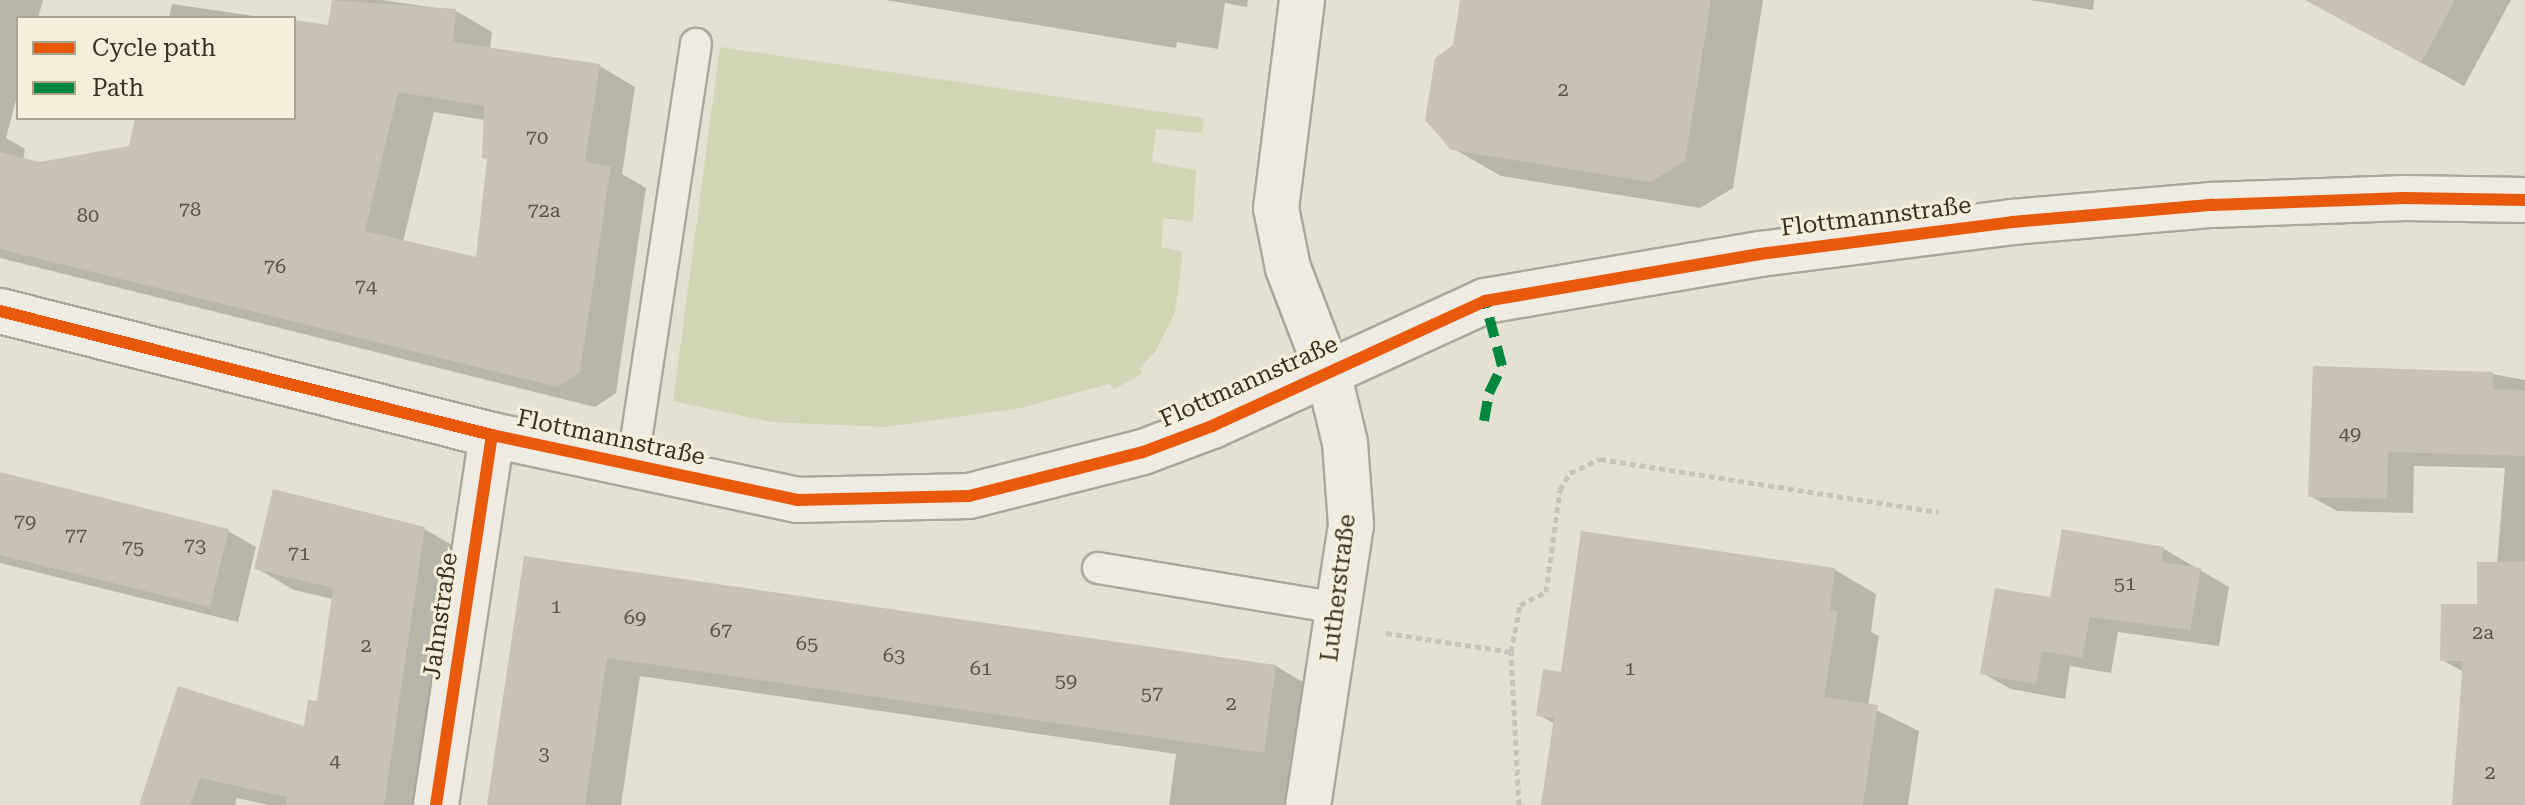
<!DOCTYPE html>
<meta charset="utf-8">
<style>
body{margin:0}
#map{position:relative;width:2525px;height:805px;overflow:hidden;background:#e5e1d2;font-family:"Roboto Serif",serif}
div>[style]{position:absolute}
[style*='--x']{left:calc(var(--x)*1px);top:calc(var(--y)*1px);width:calc(var(--w)*1px);rotate:calc(var(--a)*1deg)}
.green>*{inset:0;background:#d2d5b5}
.shadow>*{inset:0;background:#0003}
.building>*{inset:0;background:#c9c1b3}
.path>*{height:5px;margin-top:-2.5px;transform-origin:0;background:repeating-linear-gradient(90deg,#c6c3ba 0 6px,transparent 0 10px)}
.roads{filter:drop-shadow(2px 0 #aba69a) drop-shadow(-2px 0 #aba69a) drop-shadow(0 2px #aba69a) drop-shadow(0 -2px #aba69a)}
.lane>*{height:30px;margin:-15px;padding:0 15px;transform-origin:15px;border-radius:15px;background:#eeebe3}
.street>*{height:44px;margin:-22px;padding:0 22px;transform-origin:22px;border-radius:22px;background:#eeebe3}
.secondary>*{height:44px;margin:-22px;padding:0 22px;transform-origin:22px;border-radius:22px;background:#eeebe3}
.quiet>*{height:10px;margin-top:-5px;transform-origin:0;background:repeating-linear-gradient(90deg,#00873e 0 20px,transparent 0 30px)}
.cycleway>*{height:12px;margin:-6px;padding:0 6px;transform-origin:6px;border-radius:6px;background:#e8590c}
span{translate:-50% -50%;white-space:nowrap;text-align:center;line-height:1.15;-webkit-text-stroke:6px #f5efda;paint-order:stroke}
.number-label{font-size:20px;color:#5e5446}
.number-label span{-webkit-text-stroke-width:0}
.street-label{font-size:24px;color:#3a3022}
.legend{position:absolute;left:16px;top:16px;width:280px;height:104px;box-sizing:border-box;background:#f5efda;border:2px solid #aaa390;margin:0;padding:10px 14px;list-style:none;font-size:24px;color:#3a3022}
.legend li{display:flex;align-items:center;gap:16px;height:40px}
.legend b{width:40px;border:2px solid #aaa390}
</style>
<div id="map">
<div class="green">
<div style="clip-path:polygon(720px 47px,1204px 118px,1202px 133px,1156px 129px,1152px 162px,1196px 170px,1194px 206px,1193px 222px,1163px 218px,1161px 247px,1183px 252px,1175px 313px,1155px 352px,1140px 368px,1142px 374px,1114px 389px,1109px 384px,1021px 408px,886px 427px,770px 422px,673px 401px)"></div>
</div>
<div class="shadow">
<div style="clip-path:polygon(evenodd,0 0,43px 0,38px 18px,18px 18px,18px 92px,6px 138px,25px 149px,23px 160px,40px 164px,131px 147px,137px 118px,294px 118px,294px 22px,330px 27px,334px 0,382px 0,456px 11px,492px 32px,490px 50px,600px 66px,635px 87px,622px 174px,646px 188px,616px 393px,595px 407px,0 258px,0 0,434px 112px,485px 120px,489px 160px,477px 259px,403px 242px,434px 112px)"></div>
<div style="clip-path:polygon(885px 0,1248px 0,1247px 7px,1225px 3px,1218px 49px,1177px 42px,1176px 48px)"></div>
<div style="clip-path:polygon(1464px 0,1763px 0,1733px 188px,1700px 208px,1501px 176px,1452px 148px,1455px 46px)"></div>
<div style="clip-path:polygon(2030px 0,2094px 0,2093px 10px)"></div>
<div style="clip-path:polygon(2307px 0,2511px 0,2464px 86px)"></div>
<div style="clip-path:polygon(172px 4px,268px 18px,169px 18px)"></div>
<div style="clip-path:polygon(2492px 374px,2525px 380px,2525px 805px,2454px 805px,2464px 672px,2442px 660px,2479px 606px,2497px 564px,2505px 468px,2414px 466px,2413px 513px,2337px 511px,2310px 496px)"></div>
<div style="clip-path:polygon(0 475px,228px 531px,256px 547px,238px 622px,0 563px)"></div>
<div style="clip-path:polygon(424px 529px,461px 550px,424px 805px,268px 805px,237px 798px,235px 805px,142px 805px,306px 728px,319px 703px,333px 599px,294px 590px,256px 568px)"></div>
<div style="clip-path:polygon(2064px 531px,2164px 549px,2229px 587px,2219px 646px,2118px 632px,2111px 673px,2070px 666px,2065px 699px,2011px 689px,1982px 673px,2051px 599px)"></div>
<div style="clip-path:polygon(525px 558px,1276px 666px,1309px 686px,1292px 805px,1169px 805px,1176px 754px,640px 676px,621px 805px,489px 805px)"></div>
<div style="clip-path:polygon(1835px 570px,1876px 594px,1871px 632px,1879px 636px,1868px 706px,1919px 731px,1908px 805px,1543px 805px,1555px 724px,1539px 715px,1562px 675px)"></div>
</div>
<div class="building">
<div style="clip-path:polygon(evenodd,332px 0,456px 9px,453px 42px,600px 64px,585px 162px,611px 166px,580px 372px,558px 387px,0 249px,0 152px,40px 162px,129px 146px,135px 118px,294px 118px,294px 20px,328px 25px,332px 0,398px 92px,484px 106px,482px 158px,487px 159px,476px 257px,365px 231px,398px 92px)"></div>
<div style="clip-path:polygon(1460px 0,1711px 0,1685px 161px,1651px 182px,1451px 150px,1425px 120px,1435px 58px,1453px 45px)"></div>
<div style="clip-path:polygon(2305px 0,2455px 0,2421px 63px)"></div>
<div style="clip-path:polygon(2313px 366px,2493px 372px,2493px 389px,2525px 390px,2525px 456px,2388px 452px,2387px 499px,2308px 497px)"></div>
<div style="clip-path:polygon(0 472px,229px 529px,210px 607px,0 555px)"></div>
<div style="clip-path:polygon(273px 489px,425px 527px,384px 805px,286px 805px,287px 797px,200px 778px,191px 805px,139px 805px,178px 686px,304px 726px,308px 700px,317px 701px,333px 588px,254px 569px)"></div>
<div style="clip-path:polygon(2062px 529px,2164px 547px,2161px 562px,2201px 568px,2190px 630px,2090px 617px,2082px 658px,2042px 651px,2036px 684px,1980px 674px,1995px 588px,2050px 597px)"></div>
<div style="clip-path:polygon(1581px 531px,1835px 568px,1830px 610px,1838px 611px,1824px 697px,1878px 705px,1863px 805px,1541px 805px,1554px 718px,1536px 716px,1543px 669px,1561px 672px)"></div>
<div style="clip-path:polygon(524px 556px,1276px 665px,1264px 753px,607px 658px,585px 805px,487px 805px)"></div>
<div style="clip-path:polygon(2477px 562px,2525px 562px,2525px 805px,2452px 805px,2463px 661px,2440px 661px,2441px 604px,2477px 604px)"></div>
</div>
<div class="path">
<div style="--x:1386;--y:633;--w:126;--a:8.6"></div>
<div style="--x:1519;--y:805;--w:153;--a:-93"></div>
<div style="--x:1511;--y:652;--w:48;--a:-79.2"></div>
<div style="--x:1520;--y:605;--w:29;--a:-27"></div>
<div style="--x:1546;--y:592;--w:103;--a:-82.2"></div>
<div style="--x:1560;--y:490;--w:20;--a:-60"></div>
<div style="--x:1570;--y:473;--w:33;--a:-25"></div>
<div style="--x:1600;--y:459;--w:343;--a:8.9"></div>
</div>
<div class="roads">
<div class="lane">
<div style="--x:632;--y:467;--w:428;--a:-81.4"></div>
<div style="--x:1098;--y:568;--w:242;--a:9.5"></div>
</div>
<div class="street">
<div style="--x:1302;--y:0;--w:210;--a:97.1"></div>
<div style="--x:1276;--y:208;--w:61;--a:78.7"></div>
<div style="--x:1288;--y:268;--w:111;--a:69"></div>
<div style="--x:1328;--y:372;--w:73;--a:76.5"></div>
<div style="--x:1345;--y:443;--w:82;--a:85.8"></div>
<div style="--x:1351;--y:525;--w:283;--a:98.7"></div>
<div style="--x:436;--y:805;--w:374;--a:-81.4"></div>
</div>
<div class="secondary">
<div style="--x:0;--y:311;--w:507;--a:14.15"></div>
<div style="--x:492;--y:435;--w:312;--a:12"></div>
<div style="--x:797;--y:500;--w:172;--a:-1.3"></div>
<div style="--x:969;--y:496;--w:179;--a:-14.2"></div>
<div style="--x:1143;--y:452;--w:74;--a:-20.6"></div>
<div style="--x:1212;--y:426;--w:300;--a:-24.6"></div>
<div style="--x:1485;--y:301;--w:279;--a:-9.7"></div>
<div style="--x:1760;--y:254;--w:254;--a:-7.2"></div>
<div style="--x:2012;--y:222;--w:201;--a:-4.9"></div>
<div style="--x:2212;--y:205;--w:193;--a:-2.1"></div>
<div style="--x:2405;--y:198;--w:120;--a:1"></div>
</div>
</div>
<div class="quiet">
<div style="--x:1484;--y:421;--w:28;--a:-80"></div>
<div style="--x:1489;--y:393;--w:30;--a:-64"></div>
<div style="--x:1502;--y:366;--w:67;--a:-104.7"></div>
</div>
<div class="cycleway">
<div style="--x:0;--y:311;--w:507;--a:14.15"></div>
<div style="--x:492;--y:435;--w:312;--a:12"></div>
<div style="--x:797;--y:500;--w:172;--a:-1.3"></div>
<div style="--x:969;--y:496;--w:179;--a:-14.2"></div>
<div style="--x:1143;--y:452;--w:74;--a:-20.6"></div>
<div style="--x:1212;--y:426;--w:300;--a:-24.6"></div>
<div style="--x:1485;--y:301;--w:279;--a:-9.7"></div>
<div style="--x:1760;--y:254;--w:254;--a:-7.2"></div>
<div style="--x:2012;--y:222;--w:201;--a:-4.9"></div>
<div style="--x:2212;--y:205;--w:193;--a:-2.1"></div>
<div style="--x:2405;--y:198;--w:120;--a:1"></div>
<div style="--x:436;--y:805;--w:374;--a:-81.4"></div>
</div>
<div class="number-label">
<span style="left:1563px;top:89px">2</span>
<span style="left:537px;top:137px">70</span>
<span style="left:190px;top:209px">78</span>
<span style="left:544px;top:210px">72a</span>
<span style="left:88px;top:215px">80</span>
<span style="left:275px;top:266px">76</span>
<span style="left:366px;top:286px">74</span>
<span style="left:2350px;top:433px">49</span>
<span style="left:25px;top:521px">79</span>
<span style="left:76px;top:535px">77</span>
<span style="left:195px;top:545px">73</span>
<span style="left:133px;top:547px">75</span>
<span style="left:299px;top:553px">71</span>
<span style="left:2125px;top:583px">51</span>
<span style="left:556px;top:606px">1</span>
<span style="left:635px;top:617px">69</span>
<span style="left:721px;top:630px">67</span>
<span style="left:2483px;top:632px">2a</span>
<span style="left:807px;top:643px">65</span>
<span style="left:366px;top:645px">2</span>
<span style="left:894px;top:655px">63</span>
<span style="left:981px;top:668px">61</span>
<span style="left:1630px;top:668px">1</span>
<span style="left:1066px;top:680px">59</span>
<span style="left:1152px;top:693px">57</span>
<span style="left:1231px;top:703px">2</span>
<span style="left:544px;top:753px">3</span>
<span style="left:335px;top:760px">4</span>
<span style="left:2490px;top:772px">2</span>
</div>
<div class="street-label">
<span style="left:1876px;top:217px;rotate:-7deg">Flottmannstraße</span>
<span style="left:1249px;top:382px;rotate:-24deg">Flottmannstraße</span>
<span style="left:611px;top:438px;rotate:12deg">Flottmannstraße</span>
<span style="left:1339px;top:588px;rotate:-83deg">Lutherstraße</span>
<span style="left:441px;top:616px;rotate:-82deg">Jahnstraße</span>
</div>
<ul class="legend">
<li><b style="height:10px;background:#e8590c"></b>Cycle path</li>
<li><b style="height:10px;background:#00873e"></b>Path</li>
</ul>
</div>
